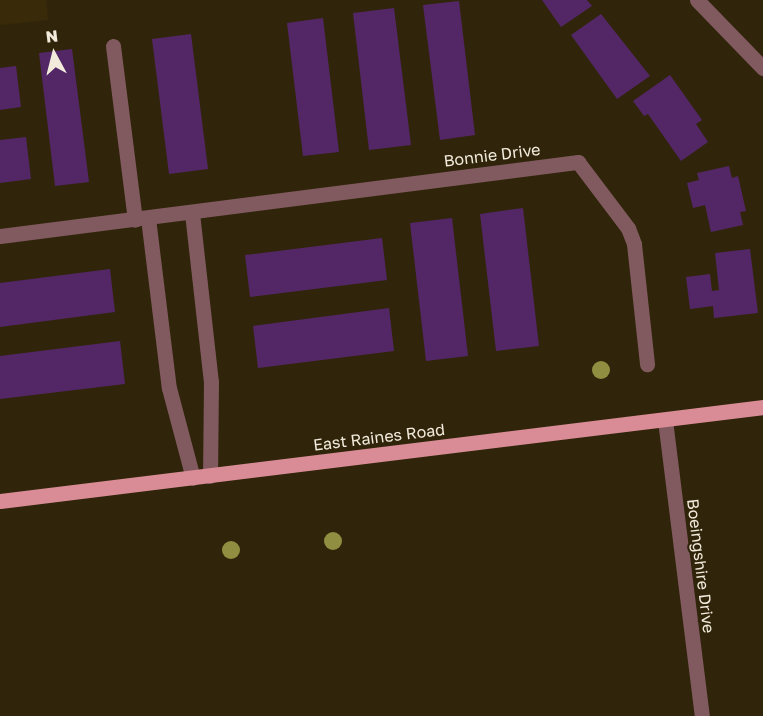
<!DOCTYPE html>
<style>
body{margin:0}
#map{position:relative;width:763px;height:716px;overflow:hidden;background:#30250b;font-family:"Golos Text",sans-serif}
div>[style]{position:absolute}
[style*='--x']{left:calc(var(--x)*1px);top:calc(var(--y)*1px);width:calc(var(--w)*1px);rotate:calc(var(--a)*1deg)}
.built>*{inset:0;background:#392b09}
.building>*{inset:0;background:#532766}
.minor>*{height:15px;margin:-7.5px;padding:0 7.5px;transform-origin:7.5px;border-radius:7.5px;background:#815a5f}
.major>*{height:15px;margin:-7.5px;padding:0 7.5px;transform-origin:7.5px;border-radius:7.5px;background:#da8c96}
.trees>*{width:18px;height:18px;margin:-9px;border-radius:50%;background:#908e40}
span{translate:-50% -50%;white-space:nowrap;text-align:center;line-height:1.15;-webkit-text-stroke:4.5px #30250b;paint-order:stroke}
.street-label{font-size:16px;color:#f2ebdc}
.north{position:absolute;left:24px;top:24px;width:60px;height:60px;-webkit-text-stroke:4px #30250b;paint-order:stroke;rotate:353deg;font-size:16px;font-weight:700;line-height:24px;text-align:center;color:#f2ebdc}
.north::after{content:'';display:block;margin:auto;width:21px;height:27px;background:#f2ebdc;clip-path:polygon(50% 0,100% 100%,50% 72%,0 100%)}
</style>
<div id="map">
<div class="built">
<div style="clip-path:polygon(0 0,46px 0,48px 20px,0 25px)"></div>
</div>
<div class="building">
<div style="clip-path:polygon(542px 0,587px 0,592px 6px,561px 27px)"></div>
<div style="clip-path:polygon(459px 1px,475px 135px,440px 140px,423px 5px)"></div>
<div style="clip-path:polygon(394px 8px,411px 145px,369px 150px,353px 13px)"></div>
<div style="clip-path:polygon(601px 14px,650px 76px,617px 99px,571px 35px)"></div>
<div style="clip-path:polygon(323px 18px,339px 152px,303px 156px,287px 23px)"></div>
<div style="clip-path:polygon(191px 34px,208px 169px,169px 174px,152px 39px)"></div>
<div style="clip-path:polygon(72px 49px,89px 182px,55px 186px,39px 53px)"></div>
<div style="clip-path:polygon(16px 66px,21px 107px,0 110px,0 68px)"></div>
<div style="clip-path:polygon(670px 75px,702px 120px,696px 124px,708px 142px,681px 161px,648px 114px,644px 116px,633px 101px)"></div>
<div style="clip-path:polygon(26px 137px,31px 179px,0 183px,0 140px)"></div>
<div style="clip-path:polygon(729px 166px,732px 178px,738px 176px,746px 211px,740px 212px,743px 225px,711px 232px,705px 205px,693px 208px,687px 183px,699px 180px,697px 173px)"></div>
<div style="clip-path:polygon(523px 208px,539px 346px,496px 351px,480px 214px)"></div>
<div style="clip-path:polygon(452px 218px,468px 356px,426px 361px,410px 223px)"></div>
<div style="clip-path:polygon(382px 238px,387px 280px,250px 297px,245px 255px)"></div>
<div style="clip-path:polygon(750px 249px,758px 313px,714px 318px,713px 306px,690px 309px,686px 277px,710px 274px,712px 291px,719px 290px,715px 253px)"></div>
<div style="clip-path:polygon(110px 269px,115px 312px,0 327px,0 283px)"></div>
<div style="clip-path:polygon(389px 308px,394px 351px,258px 368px,253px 326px)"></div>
<div style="clip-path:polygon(120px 341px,125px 384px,0 399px,0 356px)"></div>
</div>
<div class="minor">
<div style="--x:697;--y:0;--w:95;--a:45.9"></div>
<div style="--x:113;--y:46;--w:175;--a:82.8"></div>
<div style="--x:192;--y:213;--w:170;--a:83.6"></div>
<div style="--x:211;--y:382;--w:94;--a:90.6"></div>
<div style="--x:148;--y:218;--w:171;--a:83"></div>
<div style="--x:169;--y:388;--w:93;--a:75.1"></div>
<div style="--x:0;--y:236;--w:583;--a:-7.3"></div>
<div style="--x:578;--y:162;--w:83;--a:52.9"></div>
<div style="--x:628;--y:228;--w:17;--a:69"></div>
<div style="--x:634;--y:244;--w:121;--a:83.8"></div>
<div style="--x:665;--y:420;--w:298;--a:82.9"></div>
</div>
<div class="major">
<div style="--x:0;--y:501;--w:769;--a:-7.02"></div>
</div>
<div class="trees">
<div style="left:601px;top:370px"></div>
<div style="left:333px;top:541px"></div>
<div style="left:231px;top:550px"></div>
</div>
<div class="street-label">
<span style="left:492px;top:155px;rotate:-7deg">Bonnie Drive</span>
<span style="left:379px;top:437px;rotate:-7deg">East Raines Road</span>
<span style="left:701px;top:566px;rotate:83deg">Boeingshire Drive</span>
</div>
<div class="north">N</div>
</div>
